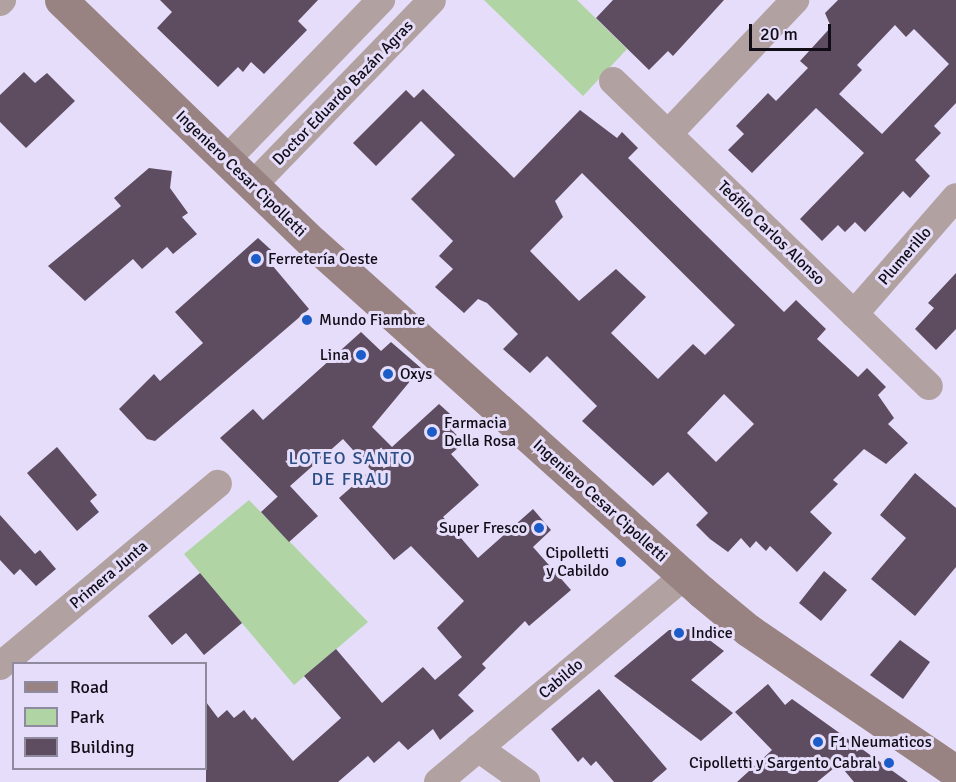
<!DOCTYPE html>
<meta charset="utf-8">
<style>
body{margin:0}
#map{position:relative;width:956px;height:782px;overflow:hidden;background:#e5ddfa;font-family:Signika,sans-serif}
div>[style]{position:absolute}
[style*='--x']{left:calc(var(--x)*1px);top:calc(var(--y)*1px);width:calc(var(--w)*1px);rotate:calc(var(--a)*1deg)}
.green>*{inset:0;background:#b0d4a3}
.building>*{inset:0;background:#5e4c61}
.minor>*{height:28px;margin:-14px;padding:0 14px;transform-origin:14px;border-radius:14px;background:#b1a2a1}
.secondary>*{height:33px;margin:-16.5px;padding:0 16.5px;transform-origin:16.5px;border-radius:16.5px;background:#998382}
.dots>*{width:16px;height:16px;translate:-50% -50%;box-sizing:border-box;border:3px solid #e5ddfa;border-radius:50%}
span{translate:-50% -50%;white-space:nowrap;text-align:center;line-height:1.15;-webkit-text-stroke:6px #e5ddfa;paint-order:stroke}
.street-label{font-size:16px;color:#100d17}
.poi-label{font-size:16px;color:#100d17}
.left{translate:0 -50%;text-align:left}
.right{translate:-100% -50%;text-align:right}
.neighbourhood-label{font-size:18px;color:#2d4e85;letter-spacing:1.5px}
.legend{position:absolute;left:12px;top:662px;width:195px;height:108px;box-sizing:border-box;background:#e5ddfa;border:2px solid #908a9f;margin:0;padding:8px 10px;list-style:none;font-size:18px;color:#100d17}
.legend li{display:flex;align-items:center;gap:12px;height:30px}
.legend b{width:30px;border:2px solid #908a9f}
.scale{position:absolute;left:749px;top:24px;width:82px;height:27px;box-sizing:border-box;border:3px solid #100d17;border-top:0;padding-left:8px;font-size:18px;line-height:21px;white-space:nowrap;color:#100d17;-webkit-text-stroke:4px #e5ddfa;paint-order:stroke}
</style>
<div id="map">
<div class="green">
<div style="clip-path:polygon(484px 0,577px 0,627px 49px,583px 96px)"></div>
<div style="clip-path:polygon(249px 500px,368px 622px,294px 685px,184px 554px)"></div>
</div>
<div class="building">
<div style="clip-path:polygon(160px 0,318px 0,298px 21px,307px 30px,264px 74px,251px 62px,243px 72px,238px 67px,218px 87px,157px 28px,172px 12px)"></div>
<div style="clip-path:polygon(613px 0,724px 0,673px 56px,668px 51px,649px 70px,596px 18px)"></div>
<div style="clip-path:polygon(evenodd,838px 0,956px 0,956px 103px,934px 126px,941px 133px,915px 160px,930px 176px,910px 198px,903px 191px,865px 232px,855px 222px,845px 232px,838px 225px,822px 241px,800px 219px,864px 153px,816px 108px,752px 173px,728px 150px,744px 134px,736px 126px,768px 93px,776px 101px,808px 68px,800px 61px,831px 27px,825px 13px,838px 0,895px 25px,906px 37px,914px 29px,949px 64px,882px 134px,839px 94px,862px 70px,857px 65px,895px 25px)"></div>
<div style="clip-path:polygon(24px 72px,35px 83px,47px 73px,75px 101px,26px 148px,0 122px,0 95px)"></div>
<div style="clip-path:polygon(evenodd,423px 89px,514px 178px,580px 110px,617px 138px,622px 132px,638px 148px,628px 158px,784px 312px,796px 300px,826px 329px,817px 339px,858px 377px,867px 368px,886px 387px,878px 395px,894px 418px,888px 424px,908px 443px,886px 464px,864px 449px,833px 480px,838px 484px,810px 512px,832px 533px,797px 572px,770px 546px,766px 551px,756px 541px,750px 548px,741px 538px,728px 552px,710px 539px,696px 525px,708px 513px,668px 472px,653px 486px,582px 421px,597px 406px,547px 356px,530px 373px,503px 349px,518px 334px,487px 303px,478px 299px,464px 313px,435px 287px,453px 269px,439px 256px,453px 241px,411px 199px,455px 155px,421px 121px,376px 166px,353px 143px,406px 90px,414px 98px,423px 89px,582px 173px,735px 325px,705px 355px,693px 344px,658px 379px,611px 333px,646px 297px,616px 269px,579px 301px,530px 251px,563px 217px,555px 201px,582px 173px,423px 89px,724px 394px,754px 424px,716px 462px,687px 433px,724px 394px)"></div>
<div style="clip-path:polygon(149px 168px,172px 171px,170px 188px,188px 213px,182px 217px,197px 234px,173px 254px,167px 247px,142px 269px,133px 259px,85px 301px,48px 266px,121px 206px,114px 198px)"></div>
<div style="clip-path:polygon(258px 238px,280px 258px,272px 265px,309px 309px,155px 441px,147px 439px,119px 409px,154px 374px,160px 381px,203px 343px,175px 312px)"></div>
<div style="clip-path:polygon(956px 273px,956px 329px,936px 350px,915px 329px,934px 308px,928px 303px)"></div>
<div style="clip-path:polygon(361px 332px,381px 351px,391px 342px,421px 368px,372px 427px,392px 447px,439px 404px,459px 422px,451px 429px,464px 443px,451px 454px,479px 485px,443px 517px,478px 558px,533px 509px,551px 530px,533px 547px,571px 590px,529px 626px,525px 621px,482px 664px,486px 668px,458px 695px,474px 711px,440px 740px,433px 729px,408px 750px,399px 741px,374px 763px,368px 756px,338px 782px,206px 782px,206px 702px,218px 718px,227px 710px,234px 718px,244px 710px,252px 720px,255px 717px,293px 761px,341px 718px,304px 676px,336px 649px,382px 703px,423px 667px,435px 680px,462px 657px,437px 628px,464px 601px,411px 546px,394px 560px,339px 498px,371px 470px,343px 439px,290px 486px,318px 516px,289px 542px,261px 512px,287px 488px,278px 497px,220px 438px,253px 409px,263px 420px)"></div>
<div style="clip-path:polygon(57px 447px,97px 495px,90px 501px,99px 512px,77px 531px,27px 473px)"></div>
<div style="clip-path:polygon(915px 473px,956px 508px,956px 567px,915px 616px,871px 579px,906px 538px,880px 515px)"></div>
<div style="clip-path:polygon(0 515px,35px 554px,40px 550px,56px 569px,36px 586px,20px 569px,14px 575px,0 560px)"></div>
<div style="clip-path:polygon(824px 571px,847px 590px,821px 621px,799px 603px)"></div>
<div style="clip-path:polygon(200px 573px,242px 623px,204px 655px,186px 633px,172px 645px,148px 616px)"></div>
<div style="clip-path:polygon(695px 629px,724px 651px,691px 680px,733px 713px,701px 741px,614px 676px,669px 630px)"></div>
<div style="clip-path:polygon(900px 640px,930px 662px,903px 699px,870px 675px)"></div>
<div style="clip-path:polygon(768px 684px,785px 705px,792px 699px,908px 782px,854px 782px,839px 764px,817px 782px,737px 782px,772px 750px,735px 712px)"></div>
<div style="clip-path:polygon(599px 689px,667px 769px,652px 782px,614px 782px,596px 761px,591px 766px,583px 757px,578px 762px,551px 729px)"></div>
</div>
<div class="minor">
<div style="--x:0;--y:2;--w:3;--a:-45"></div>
<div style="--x:613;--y:81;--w:439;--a:44"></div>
<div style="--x:668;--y:134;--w:185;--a:-46.5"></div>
<div style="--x:226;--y:160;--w:223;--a:-45.9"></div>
<div style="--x:253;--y:185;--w:257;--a:-45.9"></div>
<div style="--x:854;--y:314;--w:155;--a:-48.9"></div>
<div style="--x:0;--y:666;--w:284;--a:-39.9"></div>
<div style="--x:478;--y:748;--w:59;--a:35.3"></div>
<div style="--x:438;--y:782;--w:321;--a:-39.9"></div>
</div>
<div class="secondary">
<div style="--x:61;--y:0;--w:350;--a:44"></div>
<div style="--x:313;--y:243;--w:523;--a:41.9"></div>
<div style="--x:702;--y:592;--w:60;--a:39.6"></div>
<div style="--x:748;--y:630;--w:252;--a:34.3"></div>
</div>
<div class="dots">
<div style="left:256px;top:259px;background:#1c5cc8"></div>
<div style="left:307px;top:320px;background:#1c5cc8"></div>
<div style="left:361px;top:355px;background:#1c5cc8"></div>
<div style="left:388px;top:374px;background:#1c5cc8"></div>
<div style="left:432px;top:432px;background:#1c5cc8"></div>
<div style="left:539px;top:528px;background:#1c5cc8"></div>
<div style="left:621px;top:562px;background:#1c5cc8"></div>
<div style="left:679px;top:633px;background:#1c5cc8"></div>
<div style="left:818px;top:742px;background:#1c5cc8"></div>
<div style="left:889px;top:763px;background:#1c5cc8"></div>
</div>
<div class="street-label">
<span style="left:343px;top:93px;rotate:-46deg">Doctor Eduardo Bazán Agras</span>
<span style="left:241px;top:174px;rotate:44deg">Ingeniero Cesar Cipolletti</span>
<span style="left:771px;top:233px;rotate:44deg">Teófilo Carlos Alonso</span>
<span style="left:905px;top:256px;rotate:-49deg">Plumerillo</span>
<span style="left:600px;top:501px;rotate:42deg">Ingeniero Cesar Cipolletti</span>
<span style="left:109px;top:575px;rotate:-40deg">Primera Junta</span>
<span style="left:561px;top:679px;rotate:-40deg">Cabildo</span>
</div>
<div class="poi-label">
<span class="left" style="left:268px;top:259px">Ferretería Oeste</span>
<span class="left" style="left:319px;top:320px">Mundo Fiambre</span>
<span class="right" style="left:349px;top:355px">Lina</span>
<span class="left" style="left:400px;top:374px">Oxys</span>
<span class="left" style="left:444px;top:432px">Farmacia<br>Della Rosa</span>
<span class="right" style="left:527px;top:528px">Super Fresco</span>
<span class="right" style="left:609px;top:562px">Cipolletti<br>y Cabildo</span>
<span class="left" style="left:691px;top:633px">Indice</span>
<span class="left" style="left:830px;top:742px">F1 Neumaticos</span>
<span class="right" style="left:877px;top:763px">Cipolletti y Sargento Cabral</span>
</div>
<div class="neighbourhood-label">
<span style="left:351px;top:469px">LOTEO SANTO<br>DE FRAU</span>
</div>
<ul class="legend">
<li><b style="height:8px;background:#998382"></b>Road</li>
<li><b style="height:16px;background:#b0d4a3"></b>Park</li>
<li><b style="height:16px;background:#5e4c61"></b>Building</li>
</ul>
<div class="scale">20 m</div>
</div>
